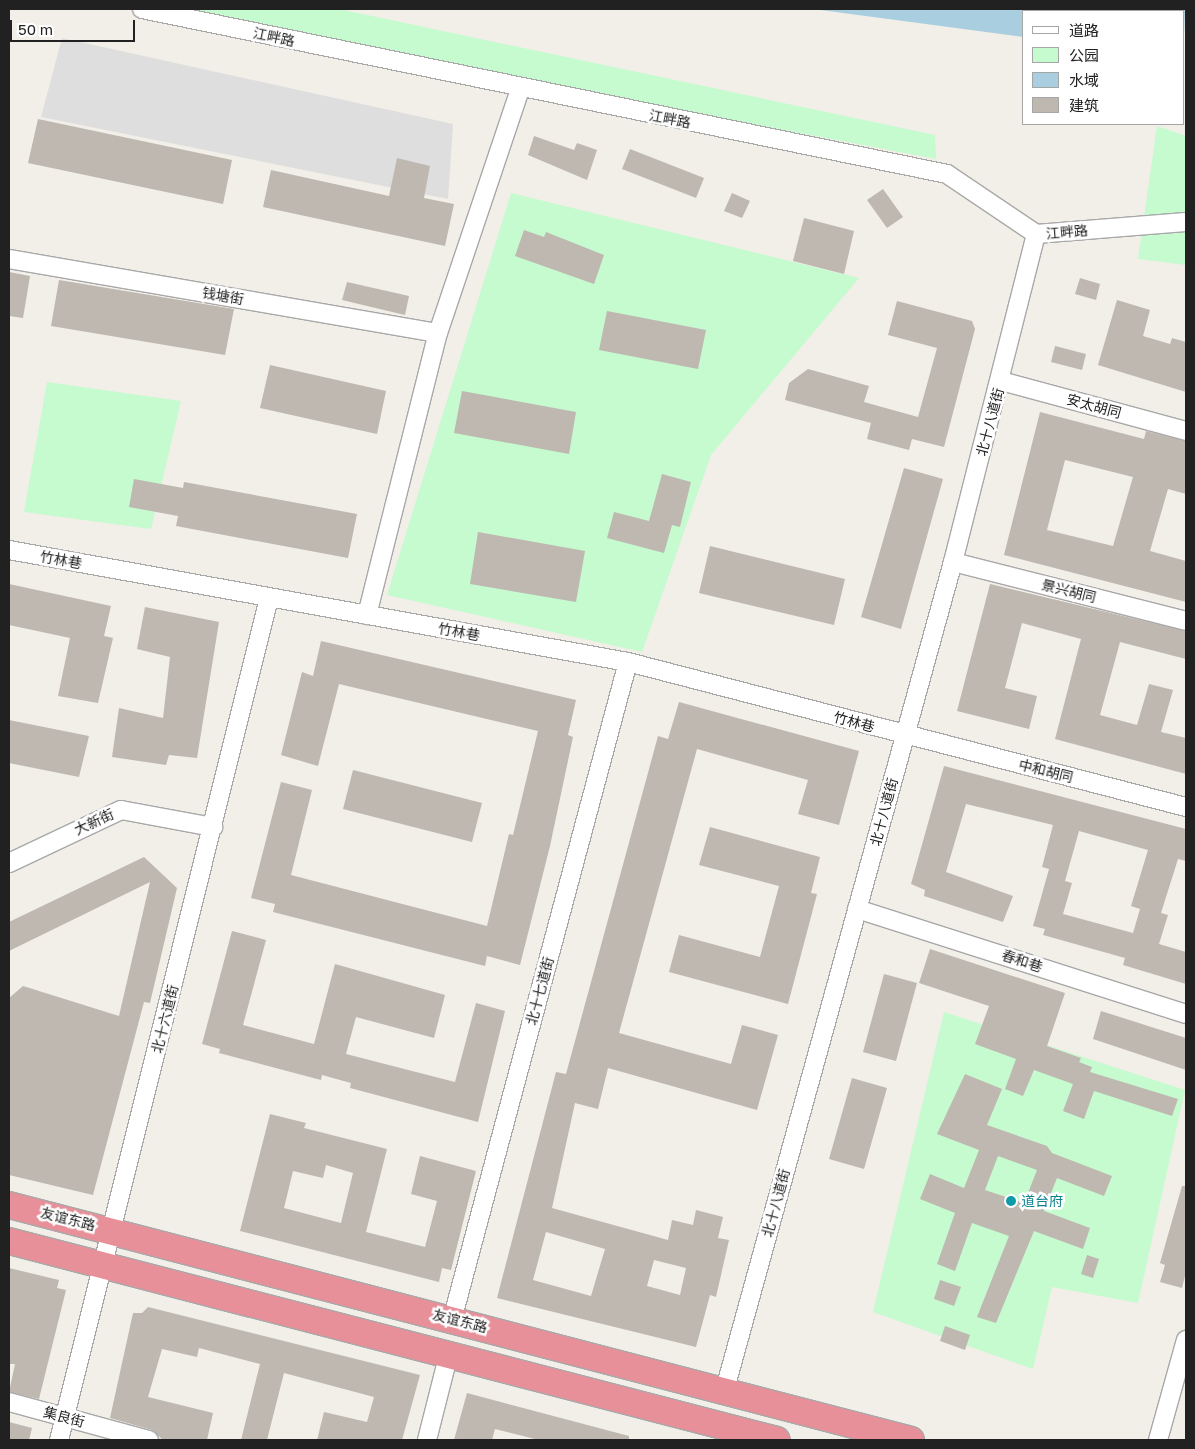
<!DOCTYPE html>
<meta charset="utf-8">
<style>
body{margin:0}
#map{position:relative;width:1195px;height:1449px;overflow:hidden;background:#f1efe8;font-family:"Golos Text","Noto Sans SC",sans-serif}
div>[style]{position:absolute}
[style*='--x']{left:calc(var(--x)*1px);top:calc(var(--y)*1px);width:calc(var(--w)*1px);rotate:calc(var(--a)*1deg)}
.residential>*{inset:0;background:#dfdede}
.park>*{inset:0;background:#c6facf}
.water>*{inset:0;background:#a8cedf}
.building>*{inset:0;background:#beb8b1}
.roads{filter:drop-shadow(1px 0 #a8a8a8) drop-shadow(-1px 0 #a8a8a8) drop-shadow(0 1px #a8a8a8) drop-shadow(0 -1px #a8a8a8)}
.minor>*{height:18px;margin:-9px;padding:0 9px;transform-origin:9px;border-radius:9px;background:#fff}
.highway>*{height:26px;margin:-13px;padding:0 13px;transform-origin:13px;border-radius:13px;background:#e89099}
.dots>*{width:14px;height:14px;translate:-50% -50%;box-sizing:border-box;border:2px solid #fff;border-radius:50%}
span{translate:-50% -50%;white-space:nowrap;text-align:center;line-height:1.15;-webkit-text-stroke:5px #fff;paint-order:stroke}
.street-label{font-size:14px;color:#212121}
.culture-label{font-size:14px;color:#0d838f}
.left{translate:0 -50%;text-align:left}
.frame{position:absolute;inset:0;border:10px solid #212121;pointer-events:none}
.legend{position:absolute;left:1022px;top:10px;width:162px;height:115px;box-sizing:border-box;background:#fff;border:1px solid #a6a6a6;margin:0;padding:6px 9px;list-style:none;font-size:15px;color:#212121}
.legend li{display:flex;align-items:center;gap:10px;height:25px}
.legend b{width:25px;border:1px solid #a6a6a6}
.scale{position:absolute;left:10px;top:20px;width:125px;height:22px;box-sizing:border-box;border:2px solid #212121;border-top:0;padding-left:6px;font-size:15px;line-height:18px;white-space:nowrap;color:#212121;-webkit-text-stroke:4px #fff;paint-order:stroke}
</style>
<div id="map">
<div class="residential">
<div style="clip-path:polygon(62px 38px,453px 124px,448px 199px,41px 117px)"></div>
</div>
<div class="park">
<div style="clip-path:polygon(152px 9px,339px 9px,935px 135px,936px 159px)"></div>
<div style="clip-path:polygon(1157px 126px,1186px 136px,1186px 265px,1138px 259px)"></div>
<div style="clip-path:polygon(511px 193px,859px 278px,711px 455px,642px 652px,387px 595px)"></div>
<div style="clip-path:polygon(47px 382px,181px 401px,151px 529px,24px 512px)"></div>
<div style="clip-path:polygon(944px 1012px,1185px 1090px,1138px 1303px,1052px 1287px,1033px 1369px,873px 1312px)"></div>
</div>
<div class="water">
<div style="clip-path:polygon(813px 9px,1186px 9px,1186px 60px,1184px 11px,1024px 11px,1024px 37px)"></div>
</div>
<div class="building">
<div style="clip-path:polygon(38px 119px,232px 160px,223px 204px,28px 163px)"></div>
<div style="clip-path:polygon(534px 136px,574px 150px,577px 143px,597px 150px,587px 180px,528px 155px)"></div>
<div style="clip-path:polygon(630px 149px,704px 178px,696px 198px,622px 169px)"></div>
<div style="clip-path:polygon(397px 158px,430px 166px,424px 198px,454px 204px,445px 246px,263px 207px,271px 170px,389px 196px)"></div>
<div style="clip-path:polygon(883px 189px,903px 217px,887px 228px,867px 200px)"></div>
<div style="clip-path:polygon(732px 193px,750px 201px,742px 218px,724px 211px)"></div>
<div style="clip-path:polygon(804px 218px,854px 231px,844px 274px,793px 261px)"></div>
<div style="clip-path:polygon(524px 230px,544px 237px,546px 232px,604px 255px,594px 284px,515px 256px)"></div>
<div style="clip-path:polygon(9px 272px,30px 276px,23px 318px,9px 316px)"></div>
<div style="clip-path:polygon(1080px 278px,1100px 284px,1096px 300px,1075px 294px)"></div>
<div style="clip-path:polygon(59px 280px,234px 309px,225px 355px,51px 326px)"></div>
<div style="clip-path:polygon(347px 282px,409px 296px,405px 315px,342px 300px)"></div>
<div style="clip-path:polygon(1117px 300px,1150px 310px,1143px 336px,1170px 344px,1172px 338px,1186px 342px,1186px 392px,1098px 365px)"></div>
<div style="clip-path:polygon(897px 301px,972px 321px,975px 329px,944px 447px,912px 439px,909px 450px,867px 439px,871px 423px,785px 400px,789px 383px,808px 369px,869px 386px,864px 402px,918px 417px,937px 348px,888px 335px)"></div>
<div style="clip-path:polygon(607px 311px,706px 330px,698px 369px,599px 350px)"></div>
<div style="clip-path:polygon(1055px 346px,1086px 354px,1082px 370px,1051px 362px)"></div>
<div style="clip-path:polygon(270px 365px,386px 391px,377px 434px,260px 408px)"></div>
<div style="clip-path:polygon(462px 391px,576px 412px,569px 454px,454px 433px)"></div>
<div style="clip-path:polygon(evenodd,1040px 412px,1144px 439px,1146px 431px,1186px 441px,1186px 494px,1168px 489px,1150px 551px,1186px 561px,1186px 602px,1004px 555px,1040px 412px,1065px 460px,1133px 477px,1113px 546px,1047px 530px,1065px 460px)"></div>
<div style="clip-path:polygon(904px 468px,943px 479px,901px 629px,861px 617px)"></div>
<div style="clip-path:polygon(662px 474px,691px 482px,680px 527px,672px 525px,664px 553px,607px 538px,614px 512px,649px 521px)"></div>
<div style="clip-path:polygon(134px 479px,183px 488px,184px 482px,357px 514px,348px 558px,176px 526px,178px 516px,129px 507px)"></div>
<div style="clip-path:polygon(478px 532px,585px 551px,576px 602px,470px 584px)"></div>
<div style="clip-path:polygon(710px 546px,845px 579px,834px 625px,699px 593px)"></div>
<div style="clip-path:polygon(9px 584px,111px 606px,104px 636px,113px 638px,98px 703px,58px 696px,70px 638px,9px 625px)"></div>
<div style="clip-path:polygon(990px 584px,1186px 631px,1186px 659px,1120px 642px,1100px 715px,1137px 725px,1149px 684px,1173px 690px,1161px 732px,1186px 738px,1186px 774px,1055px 739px,1081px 639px,1022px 623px,1005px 688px,1037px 696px,1029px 729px,957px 711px)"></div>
<div style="clip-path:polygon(145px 607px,219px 622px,197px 758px,169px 755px,166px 765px,112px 757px,119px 708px,163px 718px,170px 657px,137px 649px)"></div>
<div style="clip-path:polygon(321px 641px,576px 700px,568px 735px,573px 737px,550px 846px,520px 965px,487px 956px,485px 966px,273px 912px,275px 904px,251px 898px,281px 782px,312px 790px,291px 875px,487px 926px,509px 834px,513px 835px,538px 731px,339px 684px,318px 766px,281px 755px,302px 672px,313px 676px)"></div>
<div style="clip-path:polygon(evenodd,679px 702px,859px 751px,839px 825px,798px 814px,808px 780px,697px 749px,619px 1033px,731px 1064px,742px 1025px,778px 1035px,757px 1110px,608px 1068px,598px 1109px,575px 1103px,552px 1208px,668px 1240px,672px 1220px,693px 1225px,696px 1210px,723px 1217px,718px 1238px,729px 1240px,716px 1297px,710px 1295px,696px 1347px,497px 1298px,556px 1072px,566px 1074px,658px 736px,668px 739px,679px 702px,546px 1232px,605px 1249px,591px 1296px,533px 1280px,546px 1232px,679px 702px,654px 1260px,686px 1268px,680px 1295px,647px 1286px,654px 1260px)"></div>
<div style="clip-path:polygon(9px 720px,89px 736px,79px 777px,9px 763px)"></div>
<div style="clip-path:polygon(evenodd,944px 766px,1186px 829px,1186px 861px,1178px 859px,1161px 913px,1168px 915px,1159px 944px,1186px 952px,1186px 984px,1123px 965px,1125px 958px,1043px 935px,1045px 929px,1033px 926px,1049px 869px,1042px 867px,1053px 825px,966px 804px,946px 872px,1013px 896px,1003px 922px,924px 896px,925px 890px,911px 884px,944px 766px,1079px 831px,1148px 850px,1131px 906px,1140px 909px,1133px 933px,1063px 914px,1072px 883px,1065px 881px,1079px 831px)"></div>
<div style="clip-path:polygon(353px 770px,482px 803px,472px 842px,343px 809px)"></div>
<div style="clip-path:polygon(710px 827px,820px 857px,811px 893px,817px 894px,788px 1004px,669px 972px,679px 935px,760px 957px,779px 886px,699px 865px)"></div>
<div style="clip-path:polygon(144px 857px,177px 888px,150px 1003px,144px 1002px,93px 1195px,9px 1175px,9px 998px,23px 986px,119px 1016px,150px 882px,9px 951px,9px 922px)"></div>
<div style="clip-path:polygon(232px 931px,266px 940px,243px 1025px,314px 1044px,335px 964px,367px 973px,445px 995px,434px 1038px,356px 1017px,346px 1054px,455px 1082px,476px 1003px,505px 1011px,478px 1122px,350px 1088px,351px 1083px,322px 1075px,321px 1080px,219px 1053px,220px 1049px,202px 1044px)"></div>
<div style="clip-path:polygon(930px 949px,1065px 993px,1047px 1046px,1081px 1058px,1079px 1062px,1092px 1067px,1090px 1072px,1178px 1099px,1172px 1116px,1094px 1091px,1084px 1119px,1063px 1111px,1073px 1084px,1034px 1070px,1023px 1096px,1005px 1089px,1016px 1059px,975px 1044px,989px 1006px,919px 983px)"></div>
<div style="clip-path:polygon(884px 974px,917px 983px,896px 1061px,863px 1052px)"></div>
<div style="clip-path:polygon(1101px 1011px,1186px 1038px,1186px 1070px,1093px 1039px)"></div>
<div style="clip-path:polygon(evenodd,965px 1074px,1002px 1089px,987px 1125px,1047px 1146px,1052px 1153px,1112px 1176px,1104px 1196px,1057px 1178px,1044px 1211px,1090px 1228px,1083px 1249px,1034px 1231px,996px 1323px,977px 1317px,1009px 1236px,972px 1223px,955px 1271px,937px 1264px,955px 1213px,920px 1199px,930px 1174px,964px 1188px,979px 1150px,937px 1134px,965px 1074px,998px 1156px,1037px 1170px,1024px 1203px,985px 1190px,998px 1156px)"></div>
<div style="clip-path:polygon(852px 1078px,887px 1088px,864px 1169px,829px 1159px)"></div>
<div style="clip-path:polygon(evenodd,270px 1114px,306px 1123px,304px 1128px,387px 1149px,366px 1232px,425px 1247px,437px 1201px,411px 1194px,420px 1156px,476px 1171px,451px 1270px,442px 1268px,439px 1282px,240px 1231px,270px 1114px,326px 1165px,353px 1173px,341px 1223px,284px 1208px,293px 1171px,323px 1178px,326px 1165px)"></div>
<div style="clip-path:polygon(1182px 1186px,1186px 1186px,1186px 1272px,1182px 1288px,1160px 1282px,1165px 1265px,1160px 1263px)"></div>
<div style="clip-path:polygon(1087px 1255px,1099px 1259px,1093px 1278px,1081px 1274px)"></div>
<div style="clip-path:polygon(9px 1268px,59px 1280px,57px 1288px,66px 1290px,39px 1399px,9px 1392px,15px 1364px,9px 1364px)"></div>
<div style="clip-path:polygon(940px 1280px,961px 1287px,954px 1306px,934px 1299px)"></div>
<div style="clip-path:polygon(148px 1307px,420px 1375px,402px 1440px,317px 1440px,324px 1412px,367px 1422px,374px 1397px,284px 1373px,267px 1440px,241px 1440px,260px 1364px,199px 1348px,197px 1357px,162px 1349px,148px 1397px,213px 1413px,207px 1440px,163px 1440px,152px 1430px,110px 1418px,133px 1313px,142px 1313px)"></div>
<div style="clip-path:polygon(945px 1326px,970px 1335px,965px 1350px,940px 1341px)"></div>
<div style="clip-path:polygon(467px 1393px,629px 1436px,629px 1440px,539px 1440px,495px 1429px,492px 1440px,454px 1440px)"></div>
<div style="clip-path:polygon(9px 1422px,32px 1428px,29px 1440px,9px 1440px)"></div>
</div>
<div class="roads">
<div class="minor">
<div style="--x:142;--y:9;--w:822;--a:11.58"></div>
<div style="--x:947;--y:174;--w:107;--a:34"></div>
<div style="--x:1036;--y:234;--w:150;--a:-4.6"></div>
<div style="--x:9;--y:259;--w:435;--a:9.8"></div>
<div style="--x:1001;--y:381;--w:192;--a:15.1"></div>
<div style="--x:9;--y:550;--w:629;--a:10.26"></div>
<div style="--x:628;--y:662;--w:577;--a:14.57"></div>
<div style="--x:953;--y:562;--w:240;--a:14.2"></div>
<div style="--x:367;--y:615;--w:291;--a:-75.9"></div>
<div style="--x:438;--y:333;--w:257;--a:-71.4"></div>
<div style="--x:9;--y:863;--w:124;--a:-25.3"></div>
<div style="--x:121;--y:810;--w:94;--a:10.5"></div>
<div style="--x:857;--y:909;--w:345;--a:17.7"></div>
<div style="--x:452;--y:1320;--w:681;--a:-75.03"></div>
<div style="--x:725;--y:1389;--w:858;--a:-74.59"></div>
<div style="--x:953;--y:562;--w:338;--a:-75.8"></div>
<div style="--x:9;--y:1402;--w:145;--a:15.2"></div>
<div style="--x:59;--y:1440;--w:868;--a:-76"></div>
<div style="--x:427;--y:1440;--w:90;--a:-75.8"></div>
<div style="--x:1158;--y:1440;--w:104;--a:-74.4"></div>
</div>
<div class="highway">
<div style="--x:9;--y:1205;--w:932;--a:14.6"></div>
<div style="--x:9;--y:1241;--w:793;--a:14.53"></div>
</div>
</div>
<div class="dots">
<div style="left:1011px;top:1201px;background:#0f9aa8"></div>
</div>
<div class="street-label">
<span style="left:274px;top:37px;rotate:12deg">江畔路</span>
<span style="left:670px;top:119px;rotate:11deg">江畔路</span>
<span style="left:1067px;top:232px;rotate:-5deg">江畔路</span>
<span style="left:223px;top:296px;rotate:10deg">钱塘街</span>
<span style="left:1094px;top:406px;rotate:15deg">安太胡同</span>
<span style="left:990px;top:422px;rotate:-75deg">北十八道街</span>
<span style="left:61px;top:560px;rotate:10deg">竹林巷</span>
<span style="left:1069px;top:591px;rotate:14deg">景兴胡同</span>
<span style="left:459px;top:632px;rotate:10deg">竹林巷</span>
<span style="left:854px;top:722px;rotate:15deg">竹林巷</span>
<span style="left:1046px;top:771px;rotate:14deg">中和胡同</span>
<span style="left:884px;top:812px;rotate:-75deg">北十八道街</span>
<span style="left:94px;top:822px;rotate:-25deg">大新街</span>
<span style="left:1022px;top:961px;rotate:18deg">春和巷</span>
<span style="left:540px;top:991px;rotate:-75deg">北十七道街</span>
<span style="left:165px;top:1019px;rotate:-76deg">北十六道街</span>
<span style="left:776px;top:1203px;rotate:-75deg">北十八道街</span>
<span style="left:68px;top:1219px;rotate:14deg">友谊东路</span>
<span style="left:460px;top:1321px;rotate:14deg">友谊东路</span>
<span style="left:64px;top:1417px;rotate:15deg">集良街</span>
</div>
<div class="culture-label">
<span class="left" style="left:1021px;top:1201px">道台府</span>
</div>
<div class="frame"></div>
<ul class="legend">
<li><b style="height:6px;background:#fff"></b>道路</li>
<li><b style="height:14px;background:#c6facf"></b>公园</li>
<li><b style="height:14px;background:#a8cedf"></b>水域</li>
<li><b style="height:14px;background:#beb8b1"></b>建筑</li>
</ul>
<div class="scale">50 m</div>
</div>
